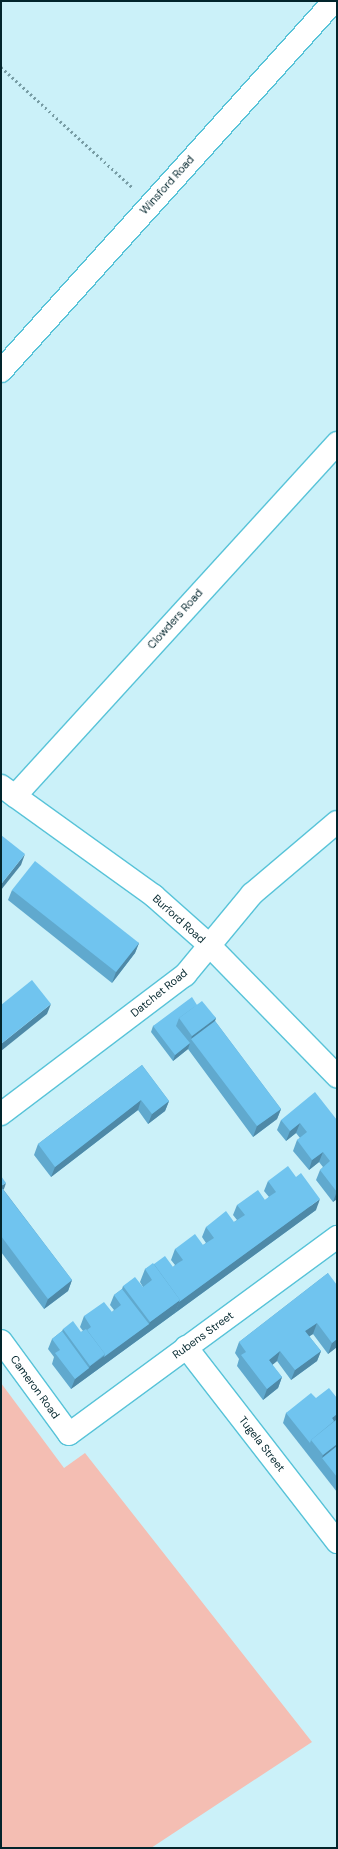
<!DOCTYPE html>
<style>
body{margin:0}
#map{position:relative;width:338px;height:1849px;overflow:hidden;background:#cbf1f9;font-family:"DM Sans",sans-serif}
div>[style]{position:absolute}
[style*='--x']{left:calc(var(--x)*1px);top:calc(var(--y)*1px);width:calc(var(--w)*1px);rotate:calc(var(--a)*1deg)}
.green>*{inset:0;background:#f4beb3}
.path>*{height:2.5px;margin-top:-1.25px;transform-origin:0;background:repeating-linear-gradient(90deg,#779ca4 0 2px,transparent 0 5px)}
.roads{filter:drop-shadow(1px 0 #58c3d8) drop-shadow(-1px 0 #58c3d8) drop-shadow(0 1px #58c3d8) drop-shadow(0 -1px #58c3d8)}
.minor>*{height:22px;margin:-11px;padding:0 11px;transform-origin:11px;border-radius:11px;background:#fff}
.wall>*{inset:0;background:#60a9ce}
.shaded-wall>*{inset:0;background:#4e89a7}
.building>*{inset:0;background:#70c4ef}
span{translate:-50% -50%;white-space:nowrap;text-align:center;line-height:1.15;-webkit-text-stroke:3.5px #fff;paint-order:stroke}
.street-label{font-size:11px;color:#02252c}
.frame{position:absolute;inset:0;border:2px solid #02252c;pointer-events:none}
</style>
<div id="map">
<div class="green">
<div style="clip-path:polygon(1px 1383px,64px 1468px,85px 1453px,312px 1742px,151px 1848px,1px 1848px)"></div>
</div>
<div class="path">
<div style="--x:1;--y:67;--w:178;--a:42.5"></div>
</div>
<div class="roads">
<div class="minor">
<div style="--x:1;--y:371;--w:498;--a:-48"></div>
<div style="--x:1;--y:786;--w:188;--a:35.7"></div>
<div style="--x:154;--y:896;--w:72;--a:41.6"></div>
<div style="--x:208;--y:944;--w:185;--a:45.7"></div>
<div style="--x:15;--y:796;--w:478;--a:-47.6"></div>
<div style="--x:1;--y:1114;--w:231;--a:-37.1"></div>
<div style="--x:185;--y:975;--w:105;--a:-50.4"></div>
<div style="--x:252;--y:894;--w:111;--a:-40.3"></div>
<div style="--x:1;--y:1341;--w:115;--a:53.8"></div>
<div style="--x:69;--y:1434;--w:333;--a:-36.3"></div>
<div style="--x:186;--y:1347;--w:247;--a:52.2"></div>
</div>
</div>
<div class="wall">
<div style="clip-path:polygon(12px 890px,139px 943px,135px 953px,112px 983px,8px 900px)"></div>
<div style="clip-path:polygon(197px 1005px,216px 1018px,215px 1021px,281px 1109px,277px 1119px,253px 1137px,188px 1049px,173px 1061px,151px 1032px,153px 1026px)"></div>
<div style="clip-path:polygon(142px 1065px,169px 1101px,165px 1111px,148px 1124px,138px 1110px,51px 1177px,34px 1155px,38px 1144px)"></div>
<div style="clip-path:polygon(281px 1120px,337px 1120px,337px 1199px,333px 1202px,316px 1180px,320px 1170px,323px 1167px,319px 1162px,309px 1170px,293px 1151px,297px 1140px,300px 1138px,296px 1133px,286px 1141px,277px 1130px)"></div>
<div style="clip-path:polygon(1px 1176px,4px 1189px,3px 1189px,72px 1280px,68px 1291px,44px 1309px,1px 1252px)"></div>
<div style="clip-path:polygon(268px 1181px,316px 1210px,71px 1389px,52px 1364px,54px 1357px,48px 1349px,52px 1339px,62px 1331px,63px 1329px,81px 1332px,83px 1331px,80px 1327px,84px 1316px,112px 1312px,114px 1310px,110px 1305px,114px 1295px,122px 1289px,123px 1286px,143px 1287px,140px 1282px,145px 1269px,154px 1264px,173px 1267px,175px 1265px,171px 1260px,175px 1249px,203px 1245px,206px 1243px,202px 1237px,206px 1227px,234px 1222px,237px 1220px,233px 1215px,237px 1205px,265px 1200px,269px 1197px,264px 1191px)"></div>
<div style="clip-path:polygon(328px 1273px,337px 1347px,328px 1354px,313px 1334px,309px 1336px,321px 1351px,317px 1361px,291px 1380px,277px 1361px,272px 1365px,282px 1377px,278px 1388px,263px 1400px,237px 1366px,239px 1359px,235px 1353px,239px 1342px)"></div>
<div style="clip-path:polygon(316px 1398px,337px 1398px,337px 1492px,283px 1423px,286px 1413px)"></div>
</div>
<div class="shaded-wall">
<div style="clip-path:polygon(25px 854px,21px 865px,1px 890px,1px 886px,2px 883px)"></div>
<div style="clip-path:polygon(139px 943px,135px 953px,112px 983px,116px 972px)"></div>
<div style="clip-path:polygon(51px 1004px,47px 1014px,1px 1051px,1px 1044px)"></div>
<div style="clip-path:polygon(216px 1018px,211px 1031px,191px 1039px,192px 1036px)"></div>
<div style="clip-path:polygon(190px 1043px,188px 1049px,173px 1061px,175px 1055px)"></div>
<div style="clip-path:polygon(141px 1100px,138px 1110px,51px 1177px,55px 1167px)"></div>
<div style="clip-path:polygon(169px 1101px,165px 1111px,148px 1124px,152px 1114px)"></div>
<div style="clip-path:polygon(281px 1109px,277px 1119px,253px 1137px,257px 1126px)"></div>
<div style="clip-path:polygon(300px 1123px,296px 1133px,286px 1141px,290px 1131px)"></div>
<div style="clip-path:polygon(323px 1152px,319px 1162px,309px 1170px,312px 1160px)"></div>
<div style="clip-path:polygon(6px 1183px,4px 1189px,1px 1191px,1px 1186px)"></div>
<div style="clip-path:polygon(337px 1191px,337px 1199px,333px 1202px)"></div>
<div style="clip-path:polygon(320px 1199px,316px 1210px,175px 1313px,179px 1302px)"></div>
<div style="clip-path:polygon(72px 1280px,68px 1291px,44px 1309px,48px 1299px)"></div>
<div style="clip-path:polygon(180px 1300px,175px 1313px,71px 1389px,75px 1379px,89px 1368px,90px 1366px,149px 1324px,150px 1322px)"></div>
<div style="clip-path:polygon(317px 1323px,313px 1334px,307px 1338px,305px 1331px)"></div>
<div style="clip-path:polygon(337px 1339px,337px 1347px,328px 1354px,332px 1343px)"></div>
<div style="clip-path:polygon(280px 1351px,277px 1361px,265px 1371px,269px 1360px)"></div>
<div style="clip-path:polygon(321px 1351px,317px 1361px,291px 1380px,295px 1370px)"></div>
<div style="clip-path:polygon(282px 1377px,278px 1388px,263px 1400px,267px 1389px)"></div>
<div style="clip-path:polygon(337px 1414px,337px 1422px,335px 1424px,332px 1418px)"></div>
<div style="clip-path:polygon(337px 1444px,337px 1453px,322px 1458px,323px 1455px)"></div>
</div>
<div class="building">
<div style="clip-path:polygon(1px 835px,25px 854px,2px 883px,1px 883px)"></div>
<div style="clip-path:polygon(35px 861px,139px 943px,116px 972px,12px 890px)"></div>
<div style="clip-path:polygon(32px 980px,51px 1004px,1px 1044px,1px 1005px)"></div>
<div style="clip-path:polygon(192px 997px,197px 1005px,179px 1018px,176px 1026px,190px 1043px,175px 1055px,153px 1026px)"></div>
<div style="clip-path:polygon(202px 1001px,216px 1018px,192px 1036px,179px 1018px)"></div>
<div style="clip-path:polygon(215px 1021px,281px 1109px,257px 1126px,191px 1039px)"></div>
<div style="clip-path:polygon(142px 1065px,169px 1101px,152px 1114px,141px 1100px,55px 1167px,38px 1144px)"></div>
<div style="clip-path:polygon(315px 1092px,337px 1120px,337px 1192px,320px 1170px,330px 1161px,323px 1152px,312px 1160px,297px 1140px,307px 1132px,303px 1127px,300px 1123px,290px 1131px,281px 1120px)"></div>
<div style="clip-path:polygon(288px 1166px,296px 1177px,301px 1173px,320px 1199px,179px 1302px,180px 1300px,154px 1264px,165px 1256px,173px 1267px,178px 1263px,183px 1260px,175px 1249px,195px 1234px,203px 1245px,214px 1238px,206px 1227px,226px 1211px,234px 1222px,245px 1215px,237px 1205px,258px 1190px,265px 1200px,270px 1196px,276px 1192px,268px 1181px)"></div>
<div style="clip-path:polygon(1px 1176px,6px 1183px,1px 1186px)"></div>
<div style="clip-path:polygon(1px 1187px,72px 1280px,48px 1299px,1px 1236px)"></div>
<div style="clip-path:polygon(153px 1263px,180px 1300px,150px 1322px,123px 1286px,135px 1277px,143px 1287px,152px 1280px,145px 1269px)"></div>
<div style="clip-path:polygon(328px 1273px,337px 1285px,337px 1339px,332px 1343px,317px 1323px,305px 1331px,321px 1351px,295px 1370px,280px 1351px,269px 1360px,282px 1377px,267px 1389px,241px 1355px,246px 1352px,239px 1342px)"></div>
<div style="clip-path:polygon(122px 1289px,149px 1324px,104px 1357px,105px 1354px,87px 1330px,91px 1327px,84px 1316px,104px 1302px,112px 1312px,121px 1305px,114px 1295px)"></div>
<div style="clip-path:polygon(73px 1321px,81px 1332px,86px 1329px,105px 1354px,90px 1366px,63px 1329px)"></div>
<div style="clip-path:polygon(62px 1331px,89px 1368px,75px 1379px,55px 1353px,60px 1350px,52px 1339px)"></div>
<div style="clip-path:polygon(329px 1388px,337px 1398px,337px 1414px,332px 1418px,334px 1421px,311px 1440px,310px 1443px,286px 1413px,311px 1393px,316px 1398px)"></div>
<div style="clip-path:polygon(336px 1420px,337px 1421px,337px 1444px,323px 1455px,311px 1440px)"></div>
<div style="clip-path:polygon(337px 1446px,337px 1477px,322px 1458px)"></div>
</div>
<div class="street-label">
<span style="left:167px;top:185px;rotate:-48deg">Winsford Road</span>
<span style="left:175px;top:619px;rotate:-48deg">Clowders Road</span>
<span style="left:179px;top:919px;rotate:42deg">Burford Road</span>
<span style="left:159px;top:993px;rotate:-39deg">Datchet Road</span>
<span style="left:203px;top:1335px;rotate:-36deg">Rubens Street</span>
<span style="left:35px;top:1387px;rotate:54deg">Cameron Road</span>
<span style="left:262px;top:1444px;rotate:52deg">Tugela Street</span>
</div>
<div class="frame"></div>
</div>
